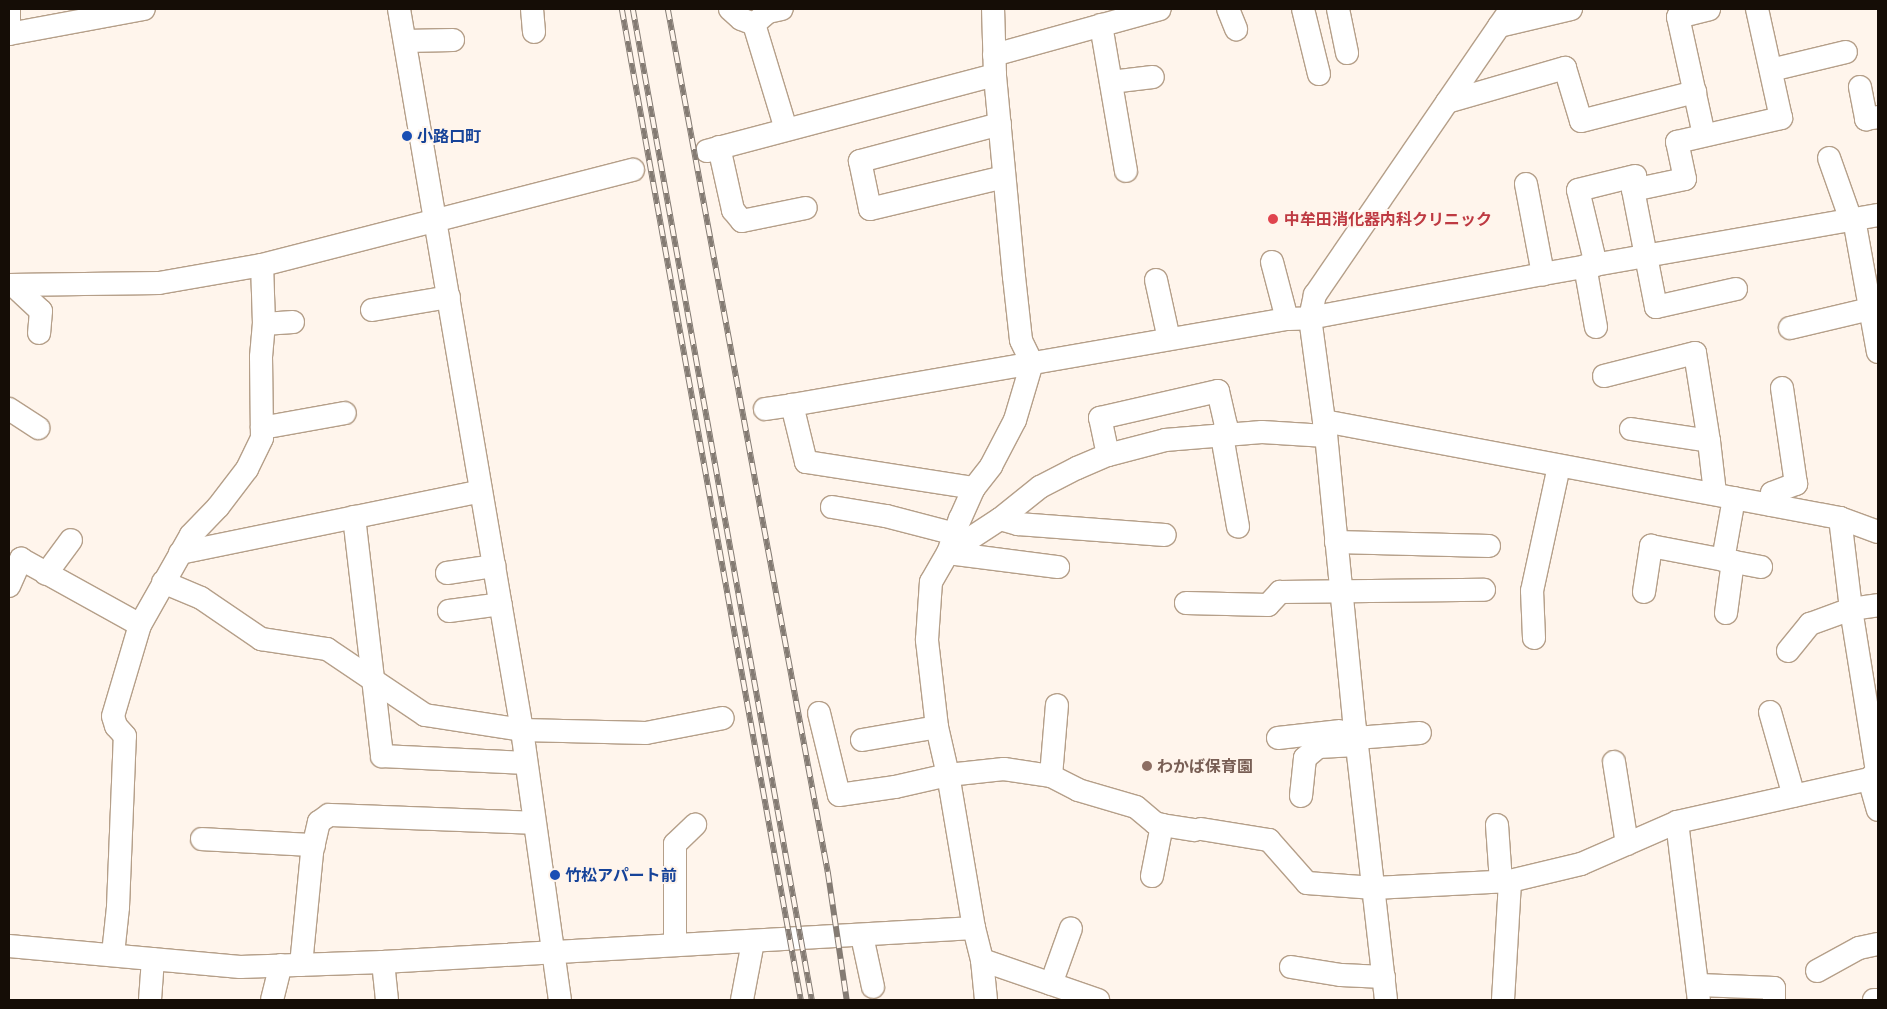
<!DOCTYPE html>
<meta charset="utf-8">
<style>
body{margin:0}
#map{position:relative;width:1887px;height:1009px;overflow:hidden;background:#fff5ec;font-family:Lato,"Noto Sans JP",sans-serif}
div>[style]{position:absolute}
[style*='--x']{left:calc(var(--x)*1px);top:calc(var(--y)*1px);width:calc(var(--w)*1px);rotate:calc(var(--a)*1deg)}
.roads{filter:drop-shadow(1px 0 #b59f89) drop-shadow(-1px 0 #b59f89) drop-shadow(0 1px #b59f89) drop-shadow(0 -1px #b59f89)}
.minor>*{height:22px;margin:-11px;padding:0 11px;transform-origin:11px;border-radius:11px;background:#fff}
.rail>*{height:5.5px;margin-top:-2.75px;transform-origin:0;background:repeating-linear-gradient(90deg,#fff5ec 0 11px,#847b73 0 22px);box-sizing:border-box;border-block:1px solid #847b73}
.dots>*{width:14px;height:14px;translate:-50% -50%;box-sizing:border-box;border:2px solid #fff5ec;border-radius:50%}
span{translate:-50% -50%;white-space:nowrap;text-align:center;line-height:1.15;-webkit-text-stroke:4px #fff5ec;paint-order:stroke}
.transit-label{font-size:16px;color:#164399;font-weight:700}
.left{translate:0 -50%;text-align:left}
.health-label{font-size:16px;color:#be3a42;font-weight:700}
.education-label{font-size:16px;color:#785e54;font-weight:700}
.frame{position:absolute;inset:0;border:10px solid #150d06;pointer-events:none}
</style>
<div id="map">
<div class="roads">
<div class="minor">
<div style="--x:399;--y:9;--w:731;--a:80.32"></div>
<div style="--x:522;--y:730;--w:273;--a:82"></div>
<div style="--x:532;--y:9;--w:23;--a:85"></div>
<div style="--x:730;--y:9;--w:15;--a:42"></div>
<div style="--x:741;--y:19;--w:14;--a:21"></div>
<div style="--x:1228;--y:9;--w:22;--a:68"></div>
<div style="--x:1303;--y:9;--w:67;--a:76.2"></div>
<div style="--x:1338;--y:9;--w:45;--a:78.4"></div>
<div style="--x:754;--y:24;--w:110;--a:73.1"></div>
<div style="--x:754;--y:24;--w:18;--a:-41"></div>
<div style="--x:768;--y:12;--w:14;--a:-12"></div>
<div style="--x:1101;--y:25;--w:148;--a:80.3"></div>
<div style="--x:1499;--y:26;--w:74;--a:-13.3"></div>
<div style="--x:9;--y:34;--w:137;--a:-10.5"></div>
<div style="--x:9;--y:34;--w:25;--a:-90"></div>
<div style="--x:405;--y:41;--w:48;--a:-1.2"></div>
<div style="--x:994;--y:55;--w:172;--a:-15.5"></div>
<div style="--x:1771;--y:70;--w:77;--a:-13.5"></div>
<div style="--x:1111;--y:82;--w:42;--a:-6.8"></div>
<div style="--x:1860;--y:87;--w:33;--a:79"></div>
<div style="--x:1866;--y:119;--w:12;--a:-9"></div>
<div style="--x:1447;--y:102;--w:123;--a:-16.1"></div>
<div style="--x:1565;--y:68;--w:55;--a:73.2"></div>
<div style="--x:1581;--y:121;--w:118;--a:-14.3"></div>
<div style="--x:1000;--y:124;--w:145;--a:165.2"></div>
<div style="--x:860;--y:161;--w:49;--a:78.2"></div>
<div style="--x:870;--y:209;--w:138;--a:-13.4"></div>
<div style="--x:1704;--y:135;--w:121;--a:-102.4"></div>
<div style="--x:1678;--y:17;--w:32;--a:-14"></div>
<div style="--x:719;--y:147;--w:65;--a:77.5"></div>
<div style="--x:733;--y:210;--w:14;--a:51"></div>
<div style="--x:742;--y:221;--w:65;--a:-11.5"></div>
<div style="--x:707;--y:151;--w:298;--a:-14.8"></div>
<div style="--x:1829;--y:158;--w:66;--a:70.5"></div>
<div style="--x:1526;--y:184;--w:92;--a:79.3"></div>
<div style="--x:1854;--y:219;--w:135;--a:79.8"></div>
<div style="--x:1272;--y:262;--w:59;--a:75.3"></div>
<div style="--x:1596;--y:265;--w:77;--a:-103.5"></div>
<div style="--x:1578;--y:190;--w:59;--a:-13.8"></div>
<div style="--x:1585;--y:266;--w:62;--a:79.8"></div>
<div style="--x:1156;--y:280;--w:60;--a:77.6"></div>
<div style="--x:9;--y:285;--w:150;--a:-0.8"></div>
<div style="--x:159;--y:283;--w:105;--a:-9.9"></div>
<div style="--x:262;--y:265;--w:383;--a:-14.4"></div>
<div style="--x:13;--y:285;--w:38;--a:43"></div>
<div style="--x:41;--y:311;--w:22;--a:95"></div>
<div style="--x:1736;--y:289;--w:82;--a:167.3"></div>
<div style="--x:1656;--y:307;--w:119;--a:-101.1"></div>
<div style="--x:1633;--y:190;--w:53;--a:-11.9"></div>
<div style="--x:1685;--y:179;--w:38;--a:-102"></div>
<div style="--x:1677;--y:142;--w:107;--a:-13"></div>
<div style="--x:1781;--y:118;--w:112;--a:-102.4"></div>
<div style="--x:372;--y:310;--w:78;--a:-9.6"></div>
<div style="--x:264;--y:324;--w:29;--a:-4"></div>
<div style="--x:1790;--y:328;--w:82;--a:-13.4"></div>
<div style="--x:1604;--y:376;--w:94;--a:-14.2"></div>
<div style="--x:1695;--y:353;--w:89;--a:81"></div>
<div style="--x:1709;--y:441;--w:52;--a:83.4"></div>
<div style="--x:9;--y:409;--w:35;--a:33"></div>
<div style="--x:765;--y:409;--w:27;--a:-8"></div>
<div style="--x:1324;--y:421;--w:525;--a:10.65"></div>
<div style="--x:1840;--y:518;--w:40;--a:20.2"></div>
<div style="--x:262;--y:428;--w:84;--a:-10.2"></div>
<div style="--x:1631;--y:429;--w:79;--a:8.7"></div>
<div style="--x:1108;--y:455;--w:38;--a:-102"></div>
<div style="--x:1100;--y:418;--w:121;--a:-12.9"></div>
<div style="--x:1218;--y:391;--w:35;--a:77"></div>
<div style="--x:1226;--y:425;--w:12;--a:110"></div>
<div style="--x:1222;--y:436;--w:92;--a:80"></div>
<div style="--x:974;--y:488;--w:170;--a:-171.2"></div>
<div style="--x:806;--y:462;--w:59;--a:-103.8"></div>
<div style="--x:792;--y:405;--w:502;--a:-9.86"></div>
<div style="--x:1287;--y:319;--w:23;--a:-2"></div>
<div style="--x:1310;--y:318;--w:237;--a:-10.7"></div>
<div style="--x:1543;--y:274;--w:340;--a:-10"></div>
<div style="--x:1771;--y:505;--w:12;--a:-85"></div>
<div style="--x:1772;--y:493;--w:26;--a:-21"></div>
<div style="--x:1796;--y:484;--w:97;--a:-98.3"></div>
<div style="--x:832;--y:507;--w:55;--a:9.5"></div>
<div style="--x:886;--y:516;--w:71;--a:14.6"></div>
<div style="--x:354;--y:517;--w:241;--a:83.3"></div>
<div style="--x:382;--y:756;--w:144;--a:2.8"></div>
<div style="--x:1840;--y:518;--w:92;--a:83.1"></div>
<div style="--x:1851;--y:609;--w:165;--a:80.9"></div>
<div style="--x:1000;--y:519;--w:19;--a:16"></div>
<div style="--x:1018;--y:524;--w:147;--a:4.3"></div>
<div style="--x:1336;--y:542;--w:153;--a:1.5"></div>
<div style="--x:180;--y:553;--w:307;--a:-11.6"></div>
<div style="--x:948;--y:553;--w:62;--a:-33.2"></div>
<div style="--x:1000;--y:519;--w:51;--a:-38.7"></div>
<div style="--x:1040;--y:487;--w:42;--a:-27.2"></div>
<div style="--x:1077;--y:468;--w:34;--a:-23"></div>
<div style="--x:1108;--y:455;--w:59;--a:-14.7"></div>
<div style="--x:1165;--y:440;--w:97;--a:-4.7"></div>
<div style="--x:1262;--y:432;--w:64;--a:3.6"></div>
<div style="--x:948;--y:553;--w:111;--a:7.3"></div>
<div style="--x:1723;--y:560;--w:63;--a:-79.9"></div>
<div style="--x:447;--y:573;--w:48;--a:-8.5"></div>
<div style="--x:46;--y:574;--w:42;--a:-53.7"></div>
<div style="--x:163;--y:582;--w:41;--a:22.8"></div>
<div style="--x:201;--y:598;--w:73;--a:34.3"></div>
<div style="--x:261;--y:639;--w:67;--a:8.6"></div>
<div style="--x:327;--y:649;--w:118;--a:34"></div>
<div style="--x:425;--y:715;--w:98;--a:8.8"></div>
<div style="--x:522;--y:730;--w:124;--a:1.4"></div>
<div style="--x:646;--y:733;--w:78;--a:-11"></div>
<div style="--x:9;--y:586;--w:30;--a:-66"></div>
<div style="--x:21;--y:559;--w:136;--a:29"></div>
<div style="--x:140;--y:625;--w:103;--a:-60.5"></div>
<div style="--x:191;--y:535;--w:39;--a:-46"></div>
<div style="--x:218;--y:507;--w:48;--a:-52.7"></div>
<div style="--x:247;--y:469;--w:34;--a:-64"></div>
<div style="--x:262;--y:438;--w:81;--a:-90.7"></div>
<div style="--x:261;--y:357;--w:33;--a:-85"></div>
<div style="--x:264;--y:324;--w:59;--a:-91.9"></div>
<div style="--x:1644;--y:592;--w:47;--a:-81.3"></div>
<div style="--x:1651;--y:546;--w:112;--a:10.8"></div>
<div style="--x:1186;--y:603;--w:82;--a:1.4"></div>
<div style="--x:1268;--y:605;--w:18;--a:-47"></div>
<div style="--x:1280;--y:592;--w:204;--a:-0.6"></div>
<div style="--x:449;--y:611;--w:52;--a:-7.7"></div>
<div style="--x:1726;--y:613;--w:52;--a:-82.3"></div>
<div style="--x:1534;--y:638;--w:47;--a:-92.4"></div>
<div style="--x:1532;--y:591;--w:128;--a:-77.8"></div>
<div style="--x:1788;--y:651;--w:35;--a:-51"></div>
<div style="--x:1810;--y:624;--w:44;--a:-20.1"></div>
<div style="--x:1851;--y:609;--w:27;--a:-8"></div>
<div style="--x:1770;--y:712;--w:87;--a:74.1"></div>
<div style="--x:819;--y:713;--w:84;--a:76.3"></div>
<div style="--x:839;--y:795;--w:57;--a:-8.1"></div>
<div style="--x:895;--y:787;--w:54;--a:-12.8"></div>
<div style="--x:948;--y:775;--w:56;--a:-6.1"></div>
<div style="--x:1004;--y:769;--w:48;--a:8.5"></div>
<div style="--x:1051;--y:776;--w:30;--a:27"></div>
<div style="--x:1078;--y:790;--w:60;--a:16.3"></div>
<div style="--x:1136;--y:807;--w:25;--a:40"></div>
<div style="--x:1155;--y:823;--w:7;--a:16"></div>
<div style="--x:1162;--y:825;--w:52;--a:101.1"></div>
<div style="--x:1278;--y:738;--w:61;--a:-6.5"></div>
<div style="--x:1356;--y:738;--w:64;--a:-4.5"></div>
<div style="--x:862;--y:740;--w:76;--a:-9.8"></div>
<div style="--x:1614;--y:762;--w:83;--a:81"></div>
<div style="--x:1051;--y:776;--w:71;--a:-85.2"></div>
<div style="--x:1869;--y:779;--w:32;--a:74"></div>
<div style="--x:1301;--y:796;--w:38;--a:-84"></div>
<div style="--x:1305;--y:758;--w:17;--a:-40"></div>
<div style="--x:1318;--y:747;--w:39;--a:-3"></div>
<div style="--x:1677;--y:822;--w:179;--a:83"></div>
<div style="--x:1162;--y:825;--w:33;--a:9"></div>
<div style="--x:1497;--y:825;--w:57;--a:86"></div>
<div style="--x:1201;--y:829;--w:69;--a:9.2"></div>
<div style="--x:1269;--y:840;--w:57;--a:48.5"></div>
<div style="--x:1307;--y:883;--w:67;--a:4.3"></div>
<div style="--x:1374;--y:888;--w:136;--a:-2.9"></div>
<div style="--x:1510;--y:881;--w:73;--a:-13.5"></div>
<div style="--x:1581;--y:864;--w:105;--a:-23.6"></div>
<div style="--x:1677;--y:822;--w:197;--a:-12.6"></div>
<div style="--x:1869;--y:779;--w:12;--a:-42"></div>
<div style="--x:202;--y:839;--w:112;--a:3.1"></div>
<div style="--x:862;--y:936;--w:52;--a:77.8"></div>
<div style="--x:675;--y:944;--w:100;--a:-90"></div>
<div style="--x:675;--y:844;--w:28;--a:-44"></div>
<div style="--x:9;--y:946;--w:232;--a:5.2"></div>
<div style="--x:240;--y:967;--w:143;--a:-2"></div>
<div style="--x:383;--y:962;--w:592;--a:-3.29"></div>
<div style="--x:113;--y:954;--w:47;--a:-83.9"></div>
<div style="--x:118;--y:907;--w:171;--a:-87.7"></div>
<div style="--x:125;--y:736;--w:13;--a:-132"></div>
<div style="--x:116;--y:726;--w:10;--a:-107"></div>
<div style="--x:113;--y:716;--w:95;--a:-73.5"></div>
<div style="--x:982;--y:960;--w:123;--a:19"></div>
<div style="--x:383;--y:962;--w:38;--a:84"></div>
<div style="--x:301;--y:965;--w:114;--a:-84.4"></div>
<div style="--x:312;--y:852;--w:31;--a:-77"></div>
<div style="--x:319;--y:822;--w:12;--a:-35"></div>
<div style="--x:329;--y:815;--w:205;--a:2.2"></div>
<div style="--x:1291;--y:967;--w:51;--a:9.1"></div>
<div style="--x:1341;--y:975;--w:43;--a:2.7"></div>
<div style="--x:1817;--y:971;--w:48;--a:-28.7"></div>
<div style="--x:1859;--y:948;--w:19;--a:-12"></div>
<div style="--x:1051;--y:984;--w:59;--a:-70.3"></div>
<div style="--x:1699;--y:985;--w:75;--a:2.3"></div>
<div style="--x:1774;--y:988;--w:12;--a:90"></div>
<div style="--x:150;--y:1000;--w:41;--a:-85.8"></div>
<div style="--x:272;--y:1000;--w:36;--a:-76"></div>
<div style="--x:742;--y:1000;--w:59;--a:-79.3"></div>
<div style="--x:986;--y:1000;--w:40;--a:-95.7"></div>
<div style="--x:982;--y:960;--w:33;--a:-104"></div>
<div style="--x:974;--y:928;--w:155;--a:-99.6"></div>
<div style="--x:948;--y:775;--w:49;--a:-102.9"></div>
<div style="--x:937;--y:727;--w:88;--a:-96.6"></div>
<div style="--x:927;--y:640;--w:58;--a:-86.1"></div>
<div style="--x:931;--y:582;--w:34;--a:-60"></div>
<div style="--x:948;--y:553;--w:36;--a:-71"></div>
<div style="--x:960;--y:519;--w:34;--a:-66"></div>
<div style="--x:974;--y:488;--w:28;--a:-52"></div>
<div style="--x:991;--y:466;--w:52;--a:-62.4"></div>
<div style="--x:1015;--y:420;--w:59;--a:-73.4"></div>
<div style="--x:1032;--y:363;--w:25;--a:-116"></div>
<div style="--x:1021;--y:340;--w:63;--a:-96.3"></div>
<div style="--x:1014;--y:277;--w:203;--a:-95.4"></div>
<div style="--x:995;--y:75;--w:66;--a:-91.7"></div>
<div style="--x:1386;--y:1000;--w:272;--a:-96.5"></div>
<div style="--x:1355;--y:730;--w:295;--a:-95.6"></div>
<div style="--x:1326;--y:436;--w:119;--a:-97.7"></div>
<div style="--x:1310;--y:318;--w:24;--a:-78"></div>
<div style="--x:1315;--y:295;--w:347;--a:-55.6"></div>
<div style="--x:1503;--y:1000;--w:119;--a:-86.6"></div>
<div style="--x:1874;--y:1000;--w:4;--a:0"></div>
</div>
</div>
<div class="rail">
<div style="--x:622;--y:9;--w:1007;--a:79.76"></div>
<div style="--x:633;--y:9;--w:1007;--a:79.76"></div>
<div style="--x:668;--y:9;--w:878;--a:79.5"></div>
<div style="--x:828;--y:872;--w:129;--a:81.6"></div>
</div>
<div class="dots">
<div style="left:407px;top:136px;background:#1a4fb4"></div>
<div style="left:1273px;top:219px;background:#e0444e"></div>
<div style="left:1147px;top:766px;background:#8d6e63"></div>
<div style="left:555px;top:875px;background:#1a4fb4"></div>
</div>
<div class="transit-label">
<span class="left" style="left:417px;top:136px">小路口町</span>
<span class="left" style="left:565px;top:875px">竹松アパート前</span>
</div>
<div class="health-label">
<span class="left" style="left:1284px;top:219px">中牟田消化器内科クリニック</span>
</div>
<div class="education-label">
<span class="left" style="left:1157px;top:766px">わかば保育園</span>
</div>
<div class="frame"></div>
</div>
